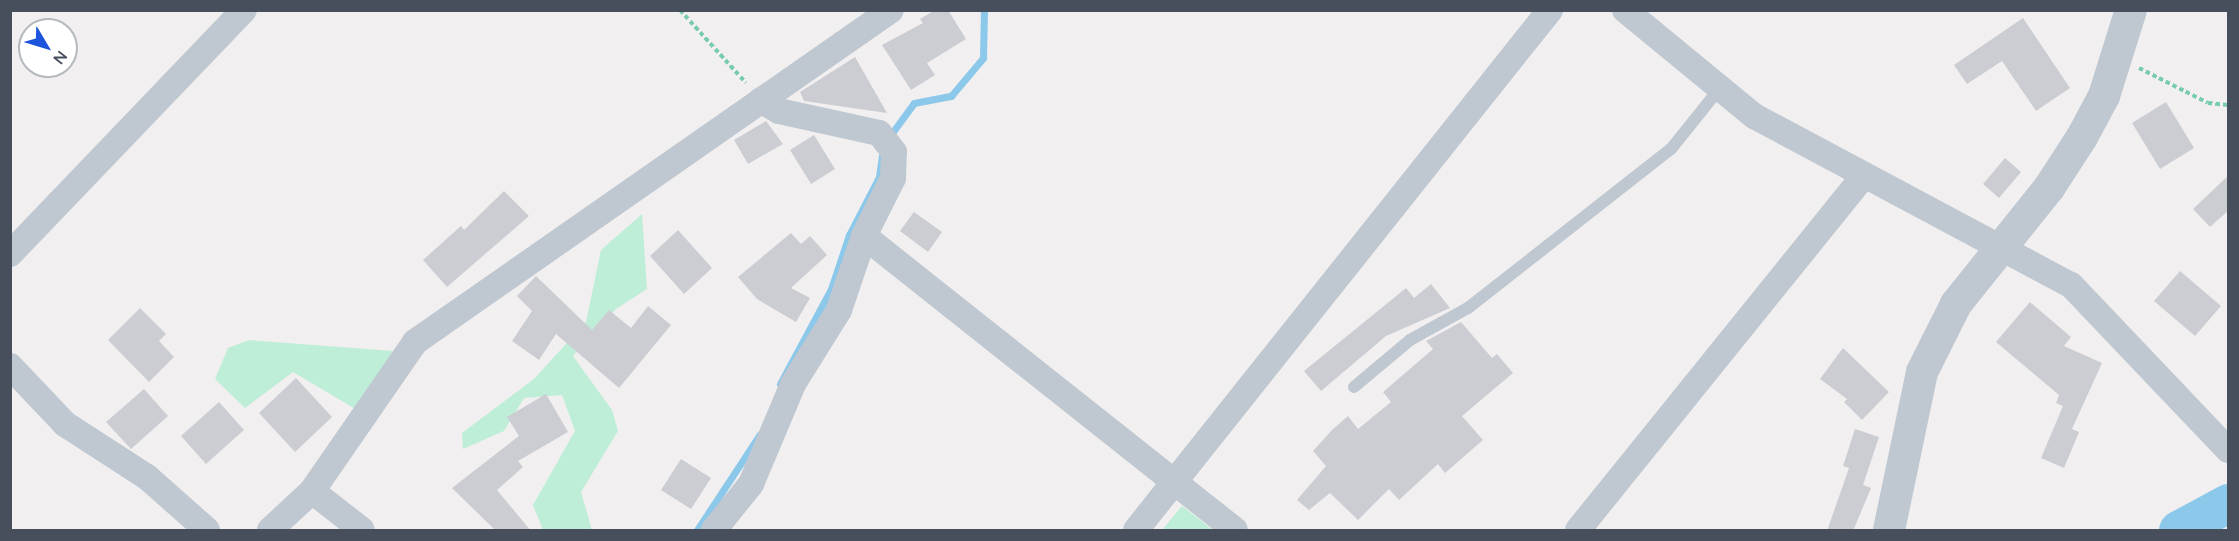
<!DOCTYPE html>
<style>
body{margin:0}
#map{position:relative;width:2239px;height:541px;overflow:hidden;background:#f1efef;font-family:Quicksand,sans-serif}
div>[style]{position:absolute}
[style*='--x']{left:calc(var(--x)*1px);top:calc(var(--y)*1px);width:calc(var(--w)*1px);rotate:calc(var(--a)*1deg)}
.green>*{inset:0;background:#beeed8}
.stream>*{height:7px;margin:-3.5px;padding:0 3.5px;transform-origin:3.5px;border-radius:3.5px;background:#8cc8ea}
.river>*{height:39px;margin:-19.5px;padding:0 19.5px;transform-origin:19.5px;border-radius:19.5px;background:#8cc8ea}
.building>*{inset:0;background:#cccdd3}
.path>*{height:4px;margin-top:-2px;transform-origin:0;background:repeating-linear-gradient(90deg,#77cbae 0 4.5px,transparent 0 7.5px)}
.service>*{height:12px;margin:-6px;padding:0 6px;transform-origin:6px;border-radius:6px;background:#bfc7d0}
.minor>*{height:26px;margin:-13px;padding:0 13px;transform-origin:13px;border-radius:13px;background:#bfc7d0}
.tertiary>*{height:32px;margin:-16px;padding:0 16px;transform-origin:16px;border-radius:16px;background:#bfc7d0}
span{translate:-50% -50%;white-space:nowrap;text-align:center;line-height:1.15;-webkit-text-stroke:5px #fff;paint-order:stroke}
.frame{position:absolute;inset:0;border:12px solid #474f5c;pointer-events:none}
.north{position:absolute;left:18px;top:18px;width:60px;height:60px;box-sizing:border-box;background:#fff;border:2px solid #b5b9be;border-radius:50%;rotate:128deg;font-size:16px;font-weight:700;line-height:24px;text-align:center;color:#474f5c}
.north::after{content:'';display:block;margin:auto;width:21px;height:27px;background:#1d54dd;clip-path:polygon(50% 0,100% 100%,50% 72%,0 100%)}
</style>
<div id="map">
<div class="green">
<div style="clip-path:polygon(642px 214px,647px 289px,616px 309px,573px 356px,612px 410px,618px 431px,581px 492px,592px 530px,543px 530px,533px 505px,575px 431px,562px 395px,524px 398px,504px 431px,463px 449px,462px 433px,534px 379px,586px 322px,601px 250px)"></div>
<div style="clip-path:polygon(249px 340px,393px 351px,357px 410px,293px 372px,245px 408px,215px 379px,228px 348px)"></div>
<div style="clip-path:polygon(1182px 506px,1213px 530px,1162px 530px)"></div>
</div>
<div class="stream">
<div style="--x:889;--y:137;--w:42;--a:-53.7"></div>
<div style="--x:914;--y:103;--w:38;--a:-11"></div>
<div style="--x:951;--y:96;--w:50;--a:-49.9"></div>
<div style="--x:983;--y:58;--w:48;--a:-88.8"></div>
<div style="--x:780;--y:384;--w:108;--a:-61.8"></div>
<div style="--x:831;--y:289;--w:57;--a:-71.6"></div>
<div style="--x:849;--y:235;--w:65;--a:-62.7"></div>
<div style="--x:879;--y:177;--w:27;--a:-82"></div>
<div style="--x:697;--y:530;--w:115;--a:-56.7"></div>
</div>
<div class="river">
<div style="--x:2178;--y:530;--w:57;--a:-28.4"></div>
</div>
<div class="building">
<div style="clip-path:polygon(935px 10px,948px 10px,966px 39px,927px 63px,935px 75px,911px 90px,882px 45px,923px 23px,920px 19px)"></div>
<div style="clip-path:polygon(2023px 18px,2070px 88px,2036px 111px,2002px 61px,1967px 84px,1954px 65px)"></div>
<div style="clip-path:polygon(855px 57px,887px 113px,804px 101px,800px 92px)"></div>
<div style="clip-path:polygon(2166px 102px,2194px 148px,2160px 169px,2132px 123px)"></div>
<div style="clip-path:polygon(766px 121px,783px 144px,748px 164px,734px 140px)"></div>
<div style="clip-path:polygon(814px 135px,835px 169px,811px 184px,790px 150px)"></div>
<div style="clip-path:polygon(2005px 158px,2021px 172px,1999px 198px,1983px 184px)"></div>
<div style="clip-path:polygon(2229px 175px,2229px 210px,2210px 227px,2193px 209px)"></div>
<div style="clip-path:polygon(504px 191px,529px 216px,447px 287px,423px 260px,461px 226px,464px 230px)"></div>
<div style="clip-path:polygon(914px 212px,942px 232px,928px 252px,900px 231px)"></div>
<div style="clip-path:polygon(678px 230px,712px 268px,684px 294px,650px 256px)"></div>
<div style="clip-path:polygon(791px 233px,801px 244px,810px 236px,827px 255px,791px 288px,810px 298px,796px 322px,757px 299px,738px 277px)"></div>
<div style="clip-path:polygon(2180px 271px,2221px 306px,2195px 336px,2154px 301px)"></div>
<div style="clip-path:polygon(536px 276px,592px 330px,609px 310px,631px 328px,648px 306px,671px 325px,619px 388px,556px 334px,539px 360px,512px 341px,532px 311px,517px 296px)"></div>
<div style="clip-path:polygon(1431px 284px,1450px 308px,1386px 336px,1321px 391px,1304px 371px,1406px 288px,1414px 298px)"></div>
<div style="clip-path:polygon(2030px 302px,2071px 337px,2064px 346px,2102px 363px,2072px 429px,2079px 432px,2064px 468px,2041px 458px,2063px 406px,2056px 403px,2059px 395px,1996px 342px)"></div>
<div style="clip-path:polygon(140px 308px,166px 334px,159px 341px,174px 357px,149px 382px,108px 340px)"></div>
<div style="clip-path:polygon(1461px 322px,1492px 358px,1497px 354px,1513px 373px,1462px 416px,1483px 440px,1445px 473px,1438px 464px,1399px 500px,1389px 489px,1358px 520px,1330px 493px,1309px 510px,1297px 500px,1326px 466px,1313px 451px,1332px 430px,1348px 416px,1358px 429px,1391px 402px,1383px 392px,1433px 349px,1426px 341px)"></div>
<div style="clip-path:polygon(1843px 348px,1889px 392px,1862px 420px,1844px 402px,1847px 399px,1820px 379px)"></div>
<div style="clip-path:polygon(296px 378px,332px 417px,295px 452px,259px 413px)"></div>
<div style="clip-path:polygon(144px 389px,168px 416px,131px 449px,106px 422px)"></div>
<div style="clip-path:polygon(546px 394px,568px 432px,518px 461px,523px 467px,497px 490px,531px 531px,496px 531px,452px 488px,519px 436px,507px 417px)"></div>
<div style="clip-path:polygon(219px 402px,244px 430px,206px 464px,181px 436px)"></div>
<div style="clip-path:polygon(1855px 429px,1879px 437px,1863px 485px,1871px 488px,1853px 531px,1827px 531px,1849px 468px,1843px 466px)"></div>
<div style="clip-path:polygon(681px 459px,711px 478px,691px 509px,661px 490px)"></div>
</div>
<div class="path">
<div style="--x:680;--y:10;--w:98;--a:47.9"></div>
<div style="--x:2139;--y:68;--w:77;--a:26.9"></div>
<div style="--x:2208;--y:103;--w:20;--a:6"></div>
</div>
<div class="service">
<div style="--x:1354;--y:387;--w:73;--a:-40"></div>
<div style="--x:1410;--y:340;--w:66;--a:-28.9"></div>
<div style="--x:1468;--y:308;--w:258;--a:-38.1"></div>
<div style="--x:1671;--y:149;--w:77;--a:-51.3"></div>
</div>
<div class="minor">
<div style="--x:1625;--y:10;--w:167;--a:39.4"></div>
<div style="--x:1754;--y:116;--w:359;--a:28.1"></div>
<div style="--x:2071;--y:285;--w:228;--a:46.4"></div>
<div style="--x:864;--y:236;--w:473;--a:38.4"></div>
<div style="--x:10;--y:254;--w:338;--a:-46.2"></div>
<div style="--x:10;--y:366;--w:80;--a:46.5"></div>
<div style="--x:65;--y:424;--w:98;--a:32.9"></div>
<div style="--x:147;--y:477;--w:80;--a:41.5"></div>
<div style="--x:312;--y:491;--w:63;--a:38"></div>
<div style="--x:270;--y:530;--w:57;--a:-42.9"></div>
<div style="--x:312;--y:491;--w:181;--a:-55.3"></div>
<div style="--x:415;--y:342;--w:580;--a:-34.89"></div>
<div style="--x:714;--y:530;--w:59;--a:-51.2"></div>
<div style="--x:751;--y:484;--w:108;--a:-67.2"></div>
<div style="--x:793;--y:384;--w:87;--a:-58.1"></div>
<div style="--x:839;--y:310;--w:78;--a:-71.3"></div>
<div style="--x:864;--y:236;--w:65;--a:-63.4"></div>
<div style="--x:893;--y:178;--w:26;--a:-88"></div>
<div style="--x:894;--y:152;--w:24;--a:-128"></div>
<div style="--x:879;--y:133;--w:102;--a:-167.6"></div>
<div style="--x:779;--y:111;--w:21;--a:-149"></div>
<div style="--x:1136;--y:530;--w:665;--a:-51.47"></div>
<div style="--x:1578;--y:530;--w:454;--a:-51.1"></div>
</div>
<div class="tertiary">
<div style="--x:1889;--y:530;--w:161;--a:-78.2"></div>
<div style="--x:1922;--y:372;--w:76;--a:-63.4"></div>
<div style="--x:1956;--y:304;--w:149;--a:-51.3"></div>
<div style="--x:2049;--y:188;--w:61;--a:-57.1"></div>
<div style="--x:2082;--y:137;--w:47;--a:-61.8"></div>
<div style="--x:2104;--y:96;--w:90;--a:-72.6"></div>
</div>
<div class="frame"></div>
<div class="north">N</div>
</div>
